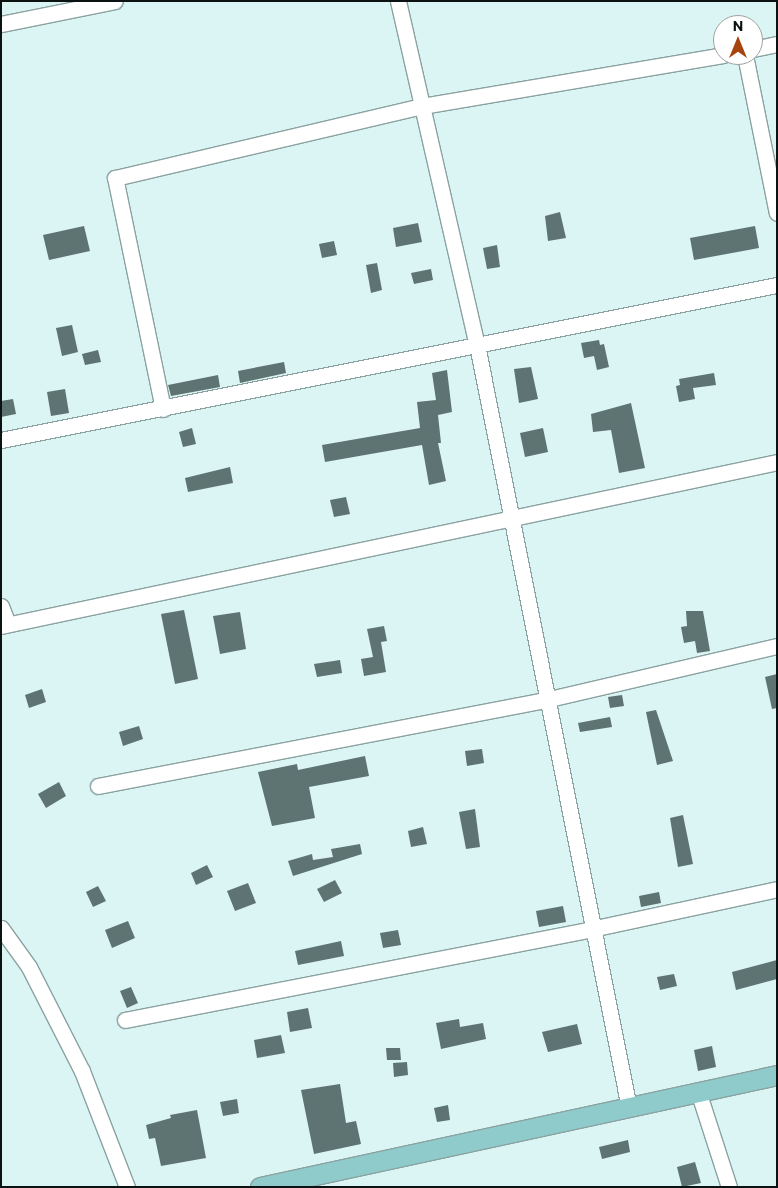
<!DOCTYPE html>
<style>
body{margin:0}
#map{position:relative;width:778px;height:1188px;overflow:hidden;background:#dbf5f4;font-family:Commissioner,sans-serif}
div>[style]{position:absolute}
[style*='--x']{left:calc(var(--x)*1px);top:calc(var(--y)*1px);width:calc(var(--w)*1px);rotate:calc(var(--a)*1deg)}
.building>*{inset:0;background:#5d7473}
.roads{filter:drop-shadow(1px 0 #8aa2a1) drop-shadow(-1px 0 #8aa2a1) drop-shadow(0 1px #8aa2a1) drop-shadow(0 -1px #8aa2a1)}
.minor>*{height:15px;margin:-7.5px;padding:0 7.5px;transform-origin:7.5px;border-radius:7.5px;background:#fff}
.major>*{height:19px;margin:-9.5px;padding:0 9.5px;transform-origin:9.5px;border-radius:9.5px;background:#8fcbca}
span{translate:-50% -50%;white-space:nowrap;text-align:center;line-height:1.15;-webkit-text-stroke:4px #fff;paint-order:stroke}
.frame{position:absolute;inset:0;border:2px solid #0a1312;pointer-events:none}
.north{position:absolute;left:713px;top:15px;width:50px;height:50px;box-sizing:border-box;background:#fff;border:1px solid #9da1a0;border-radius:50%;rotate:0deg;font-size:14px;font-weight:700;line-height:20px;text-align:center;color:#0a1312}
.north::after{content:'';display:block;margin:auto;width:18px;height:22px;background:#a7440d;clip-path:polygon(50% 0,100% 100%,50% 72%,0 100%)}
</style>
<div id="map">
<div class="building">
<div style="clip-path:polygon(560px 212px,566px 238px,548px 241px,545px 216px)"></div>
<div style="clip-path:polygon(418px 223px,422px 242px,396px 247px,393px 228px)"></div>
<div style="clip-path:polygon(84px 226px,90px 251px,49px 260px,43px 235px)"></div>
<div style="clip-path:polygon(755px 226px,759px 248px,694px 260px,690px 238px)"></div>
<div style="clip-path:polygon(334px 241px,337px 255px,322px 258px,319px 244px)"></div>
<div style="clip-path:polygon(497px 245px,500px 267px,487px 269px,483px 248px)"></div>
<div style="clip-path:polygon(377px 263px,382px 290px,371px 293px,366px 265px)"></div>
<div style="clip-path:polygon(431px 269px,433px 280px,414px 284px,411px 273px)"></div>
<div style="clip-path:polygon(72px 325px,78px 352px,62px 356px,56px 328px)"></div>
<div style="clip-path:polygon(599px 340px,600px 345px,604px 344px,609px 367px,597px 370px,594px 356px,584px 358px,581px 343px)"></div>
<div style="clip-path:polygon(98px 350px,101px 362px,85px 365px,82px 354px)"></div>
<div style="clip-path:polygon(284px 362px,286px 373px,240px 383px,238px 371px)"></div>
<div style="clip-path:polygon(531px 367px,538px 399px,519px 403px,514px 369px)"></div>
<div style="clip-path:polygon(447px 370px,452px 412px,438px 415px,441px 443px,438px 443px,446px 481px,429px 485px,422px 445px,325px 462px,322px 445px,420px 428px,417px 402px,436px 400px,432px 373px)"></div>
<div style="clip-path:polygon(714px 373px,716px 385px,693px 388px,695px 399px,679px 402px,676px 386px,680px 385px,679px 379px)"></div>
<div style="clip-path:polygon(218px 375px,220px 387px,171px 396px,168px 385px)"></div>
<div style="clip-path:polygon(65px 389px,69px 413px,51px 416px,47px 392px)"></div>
<div style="clip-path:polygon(13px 399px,16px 414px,1px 417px,1px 401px)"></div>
<div style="clip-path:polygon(631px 403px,645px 468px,619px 473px,611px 430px,593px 432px,591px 414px)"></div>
<div style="clip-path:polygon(192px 428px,196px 444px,183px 447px,179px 432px)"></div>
<div style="clip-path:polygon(543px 428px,548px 452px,525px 457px,520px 433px)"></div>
<div style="clip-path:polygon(230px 467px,233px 483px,188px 492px,185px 478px)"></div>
<div style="clip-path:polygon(346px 497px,350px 514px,334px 517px,330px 500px)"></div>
<div style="clip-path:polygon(184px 610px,198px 679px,175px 684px,161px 614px)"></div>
<div style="clip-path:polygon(686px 611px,703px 611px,710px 651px,697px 653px,695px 641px,684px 643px,681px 627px,687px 626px)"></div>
<div style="clip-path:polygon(240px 612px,246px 649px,220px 654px,213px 616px)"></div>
<div style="clip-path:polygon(384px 626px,387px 641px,381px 642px,386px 672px,364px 676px,361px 659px,373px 657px,367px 629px)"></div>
<div style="clip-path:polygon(340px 660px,342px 673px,317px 677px,314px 664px)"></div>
<div style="clip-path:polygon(777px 674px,777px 708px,772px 709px,765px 677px)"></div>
<div style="clip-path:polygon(42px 689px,46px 702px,29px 708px,25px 695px)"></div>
<div style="clip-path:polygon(622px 695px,624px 706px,610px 708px,608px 697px)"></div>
<div style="clip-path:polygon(656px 710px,673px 761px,657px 765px,646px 712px)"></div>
<div style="clip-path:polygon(610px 717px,612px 727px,580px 732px,578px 723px)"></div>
<div style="clip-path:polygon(139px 726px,143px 739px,123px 746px,119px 732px)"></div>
<div style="clip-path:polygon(482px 749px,484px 763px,467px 766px,465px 751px)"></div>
<div style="clip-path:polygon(365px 756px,369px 776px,309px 787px,315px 818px,272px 826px,258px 772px,297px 764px,298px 770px)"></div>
<div style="clip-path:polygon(59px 782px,66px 796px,46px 808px,38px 794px)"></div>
<div style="clip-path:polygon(475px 809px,480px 847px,466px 849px,459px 812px)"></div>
<div style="clip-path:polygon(683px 815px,693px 864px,678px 867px,670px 818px)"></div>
<div style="clip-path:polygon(423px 827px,427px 844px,411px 847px,408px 831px)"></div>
<div style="clip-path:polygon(360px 844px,362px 854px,293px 876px,288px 861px,312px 854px,313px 860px,333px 857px,331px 849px)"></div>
<div style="clip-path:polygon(207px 865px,213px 877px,196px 885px,191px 873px)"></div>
<div style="clip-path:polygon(335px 880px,342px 893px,324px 902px,317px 889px)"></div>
<div style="clip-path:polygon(248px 883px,256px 903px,235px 911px,227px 891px)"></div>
<div style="clip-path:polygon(98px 886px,106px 901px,93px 907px,86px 892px)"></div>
<div style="clip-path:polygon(659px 892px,661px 903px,641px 907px,639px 896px)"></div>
<div style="clip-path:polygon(563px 906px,566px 922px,539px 927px,536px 911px)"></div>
<div style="clip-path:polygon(128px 921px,135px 938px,112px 948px,105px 930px)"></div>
<div style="clip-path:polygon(398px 930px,401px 945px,383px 948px,380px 933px)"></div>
<div style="clip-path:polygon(341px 941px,344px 956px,298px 965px,295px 951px)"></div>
<div style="clip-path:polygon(777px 960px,777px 979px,736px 990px,732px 972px)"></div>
<div style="clip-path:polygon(674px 974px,677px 986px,660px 990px,657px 977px)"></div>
<div style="clip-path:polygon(131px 987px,138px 1003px,127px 1008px,120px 991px)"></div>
<div style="clip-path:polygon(308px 1008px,312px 1028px,290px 1032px,287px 1012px)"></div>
<div style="clip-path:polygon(459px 1019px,460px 1027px,483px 1023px,486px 1039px,441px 1049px,436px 1023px)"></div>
<div style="clip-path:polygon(577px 1024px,582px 1044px,548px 1052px,542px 1032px)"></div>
<div style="clip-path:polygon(281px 1035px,285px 1053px,257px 1058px,254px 1040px)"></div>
<div style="clip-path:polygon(712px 1046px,716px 1067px,698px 1071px,694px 1050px)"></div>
<div style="clip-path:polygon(386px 1048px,400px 1048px,401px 1060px,387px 1060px)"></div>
<div style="clip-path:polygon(407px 1062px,408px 1075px,394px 1077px,393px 1063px)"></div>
<div style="clip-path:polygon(340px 1084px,346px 1123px,356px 1121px,361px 1144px,314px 1154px,301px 1090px)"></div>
<div style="clip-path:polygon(237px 1099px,239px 1113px,223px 1116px,220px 1102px)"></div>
<div style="clip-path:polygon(448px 1105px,450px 1120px,437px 1122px,434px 1108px)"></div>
<div style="clip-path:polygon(197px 1110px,206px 1158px,161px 1166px,155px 1138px,149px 1139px,146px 1125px,171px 1118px,170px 1115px)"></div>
<div style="clip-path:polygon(628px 1140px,630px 1152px,602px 1159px,599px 1147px)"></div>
<div style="clip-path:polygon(695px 1162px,701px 1183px,682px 1187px,677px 1167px)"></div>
</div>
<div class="roads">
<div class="minor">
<div style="--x:398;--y:1;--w:353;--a:77.1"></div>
<div style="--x:477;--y:345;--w:778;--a:78.73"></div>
<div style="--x:1;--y:24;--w:116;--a:-11.4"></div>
<div style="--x:753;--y:49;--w:25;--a:-12"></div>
<div style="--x:745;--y:55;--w:161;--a:78.6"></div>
<div style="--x:163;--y:409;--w:236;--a:-101.7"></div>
<div style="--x:115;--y:178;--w:315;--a:-13.2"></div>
<div style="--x:422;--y:106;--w:305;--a:-9.6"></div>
<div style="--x:1;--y:440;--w:791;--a:-11.3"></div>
<div style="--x:1;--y:606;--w:19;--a:69"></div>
<div style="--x:1;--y:626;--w:793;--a:-11.93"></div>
<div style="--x:98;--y:786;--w:459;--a:-10.9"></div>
<div style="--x:549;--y:699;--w:234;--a:-13.1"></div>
<div style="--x:1;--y:928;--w:48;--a:54.3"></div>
<div style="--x:29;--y:967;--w:117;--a:63"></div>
<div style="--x:82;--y:1071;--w:124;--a:68.8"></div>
<div style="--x:125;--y:1020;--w:475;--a:-11"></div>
<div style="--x:591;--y:929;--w:190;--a:-12.1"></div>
<div style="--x:698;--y:1091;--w:101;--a:72.1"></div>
</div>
<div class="major">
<div style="--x:260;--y:1187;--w:529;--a:-12.22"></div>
</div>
</div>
<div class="frame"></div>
<div class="north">N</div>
</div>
